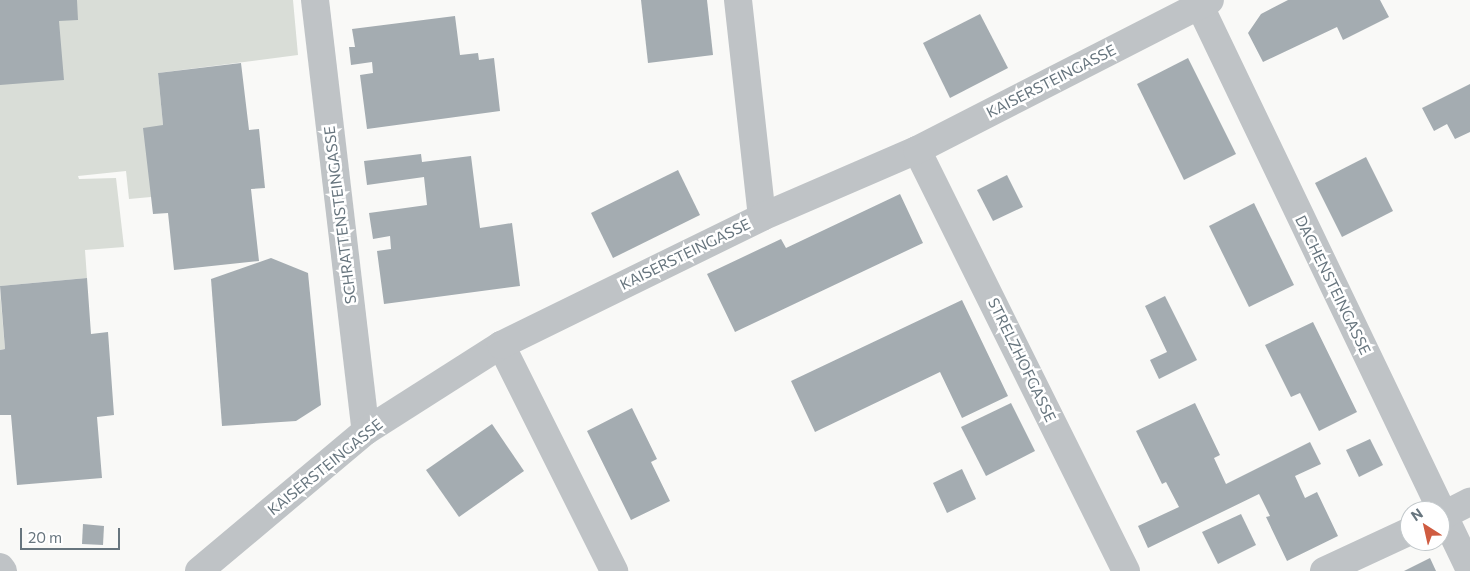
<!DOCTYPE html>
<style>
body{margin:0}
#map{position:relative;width:1470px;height:571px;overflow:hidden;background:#f9f9f7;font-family:Commissioner,sans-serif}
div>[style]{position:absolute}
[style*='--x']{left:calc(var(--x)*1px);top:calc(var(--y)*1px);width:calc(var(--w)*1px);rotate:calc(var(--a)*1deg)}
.green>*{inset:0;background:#d9ddd7}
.building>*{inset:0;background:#a4acb1}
.minor>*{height:28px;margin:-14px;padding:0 14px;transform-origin:14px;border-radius:14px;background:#bfc3c6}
span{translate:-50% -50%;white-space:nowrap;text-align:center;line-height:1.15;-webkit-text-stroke:5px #fff;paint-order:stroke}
.street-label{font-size:15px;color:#67757e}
.north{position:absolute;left:1400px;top:501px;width:50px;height:50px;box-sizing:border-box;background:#fff;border:1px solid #c2c8cb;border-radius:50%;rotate:325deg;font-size:14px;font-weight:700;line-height:20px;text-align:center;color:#67757e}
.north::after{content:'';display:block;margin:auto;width:18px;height:22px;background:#cf5c41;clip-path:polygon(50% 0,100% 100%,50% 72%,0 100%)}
.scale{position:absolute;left:20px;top:528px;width:100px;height:22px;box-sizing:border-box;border:2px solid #67757e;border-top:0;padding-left:6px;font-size:15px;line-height:18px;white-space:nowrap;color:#67757e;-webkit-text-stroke:4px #fff;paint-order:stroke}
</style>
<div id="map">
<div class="green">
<div style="clip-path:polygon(0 0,293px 0,298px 55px,158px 73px,163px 125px,151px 197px,129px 199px,126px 171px,78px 176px,79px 179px,116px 178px,124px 247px,85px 250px,87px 278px,0 286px)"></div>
<div style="clip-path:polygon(0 290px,5px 349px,0 350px)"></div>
</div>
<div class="building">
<div style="clip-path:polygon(0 0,77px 0,78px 20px,59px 21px,64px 80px,0 85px)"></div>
<div style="clip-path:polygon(641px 0,707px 0,713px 55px,648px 63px)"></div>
<div style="clip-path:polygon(1288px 0,1380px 0,1389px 17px,1343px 40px,1337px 27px,1263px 62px,1248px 33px,1261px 14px)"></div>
<div style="clip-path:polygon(980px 14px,1008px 68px,950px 98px,923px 43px)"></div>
<div style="clip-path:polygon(455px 16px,460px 55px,478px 53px,479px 60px,494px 58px,500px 111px,367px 129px,360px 75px,373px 73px,372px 62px,351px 65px,349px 47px,355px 47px,352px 29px)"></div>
<div style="clip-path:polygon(1188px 58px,1236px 154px,1184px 180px,1137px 84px)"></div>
<div style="clip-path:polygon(241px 63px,249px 130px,259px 129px,265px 188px,251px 189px,259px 261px,174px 270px,168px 213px,153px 214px,143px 128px,163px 125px,158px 73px)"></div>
<div style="clip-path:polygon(1470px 84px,1470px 132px,1455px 139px,1447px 124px,1434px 131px,1422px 108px)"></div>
<div style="clip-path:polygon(421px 154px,422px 162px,471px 156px,480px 228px,512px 223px,520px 286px,384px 304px,377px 251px,391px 249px,390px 236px,373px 239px,369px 213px,427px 205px,424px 177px,367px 185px,364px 161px)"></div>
<div style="clip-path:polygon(1366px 157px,1393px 211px,1342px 237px,1315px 183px)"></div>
<div style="clip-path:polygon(678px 170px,700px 215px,613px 258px,591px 213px)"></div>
<div style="clip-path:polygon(1007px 175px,1023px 207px,993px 221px,977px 190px)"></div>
<div style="clip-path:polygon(900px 194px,923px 243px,735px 332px,707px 274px,781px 239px,786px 248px)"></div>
<div style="clip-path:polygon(1254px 203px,1294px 285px,1249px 307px,1209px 226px)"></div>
<div style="clip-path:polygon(271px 258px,308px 273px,321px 405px,296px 421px,222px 426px,211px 279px)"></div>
<div style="clip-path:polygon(87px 278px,91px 334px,108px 332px,114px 415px,97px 417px,102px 478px,17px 485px,11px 415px,0 415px,0 350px,5px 349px,0 286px)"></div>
<div style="clip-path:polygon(1165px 296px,1197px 360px,1159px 379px,1150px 360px,1167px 352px,1145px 306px)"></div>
<div style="clip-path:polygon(962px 300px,1008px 396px,962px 418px,940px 372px,815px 432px,791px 381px)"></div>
<div style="clip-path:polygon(1313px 322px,1357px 412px,1319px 431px,1300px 393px,1291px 397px,1265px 345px)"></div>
<div style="clip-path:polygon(1011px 403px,1035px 451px,986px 476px,961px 427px)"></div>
<div style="clip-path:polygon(1195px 403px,1220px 455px,1214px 458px,1226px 484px,1310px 442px,1321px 464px,1295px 476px,1305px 498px,1317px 492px,1338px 536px,1287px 561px,1266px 517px,1270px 516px,1259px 494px,1148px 548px,1138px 526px,1179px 507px,1166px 482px,1162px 484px,1136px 431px)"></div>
<div style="clip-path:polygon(632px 408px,657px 459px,651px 462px,670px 501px,631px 520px,587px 431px)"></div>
<div style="clip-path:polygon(492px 424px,524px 471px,459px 517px,426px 470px)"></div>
<div style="clip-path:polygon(1370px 439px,1383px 465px,1359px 477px,1346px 450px)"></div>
<div style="clip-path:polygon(962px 469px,976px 499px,947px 513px,933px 483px)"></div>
<div style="clip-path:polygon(1241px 514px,1256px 545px,1218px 564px,1202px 532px)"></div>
<div style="clip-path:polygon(83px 524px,104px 526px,103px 545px,82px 544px)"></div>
<div style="clip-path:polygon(1430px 558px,1436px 571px,1404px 571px)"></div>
</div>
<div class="minor">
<div style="--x:315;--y:0;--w:434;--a:83.3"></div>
<div style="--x:738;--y:0;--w:218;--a:83.7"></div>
<div style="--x:1197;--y:0;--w:632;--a:64.41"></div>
<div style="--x:917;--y:150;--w:470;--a:63.6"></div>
<div style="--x:501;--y:345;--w:253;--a:63.4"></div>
<div style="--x:1440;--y:517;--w:34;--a:-27"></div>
<div style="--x:0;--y:567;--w:5;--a:53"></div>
<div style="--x:199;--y:571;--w:218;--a:-40"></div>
<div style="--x:366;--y:431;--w:160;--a:-32.5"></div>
<div style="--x:501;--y:345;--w:291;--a:-26.1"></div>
<div style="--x:762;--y:217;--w:169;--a:-23.4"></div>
<div style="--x:917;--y:150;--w:329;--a:-27.1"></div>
<div style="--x:1324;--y:571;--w:95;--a:-24.9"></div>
</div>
<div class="street-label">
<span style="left:1051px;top:81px;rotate:-27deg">KAISERSTEINGASSE</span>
<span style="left:340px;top:215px;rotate:-97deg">SCHRATTENSTEINGASSE</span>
<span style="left:685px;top:254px;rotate:-26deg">KAISERSTEINGASSE</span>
<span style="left:1333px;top:285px;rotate:64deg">DACHENSTEINGASSE</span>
<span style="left:1022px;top:360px;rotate:64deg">STRELZHOFGASSE</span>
<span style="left:325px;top:467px;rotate:-39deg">KAISERSTEINGASSE</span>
</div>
<div class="north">N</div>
<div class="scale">20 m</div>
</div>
